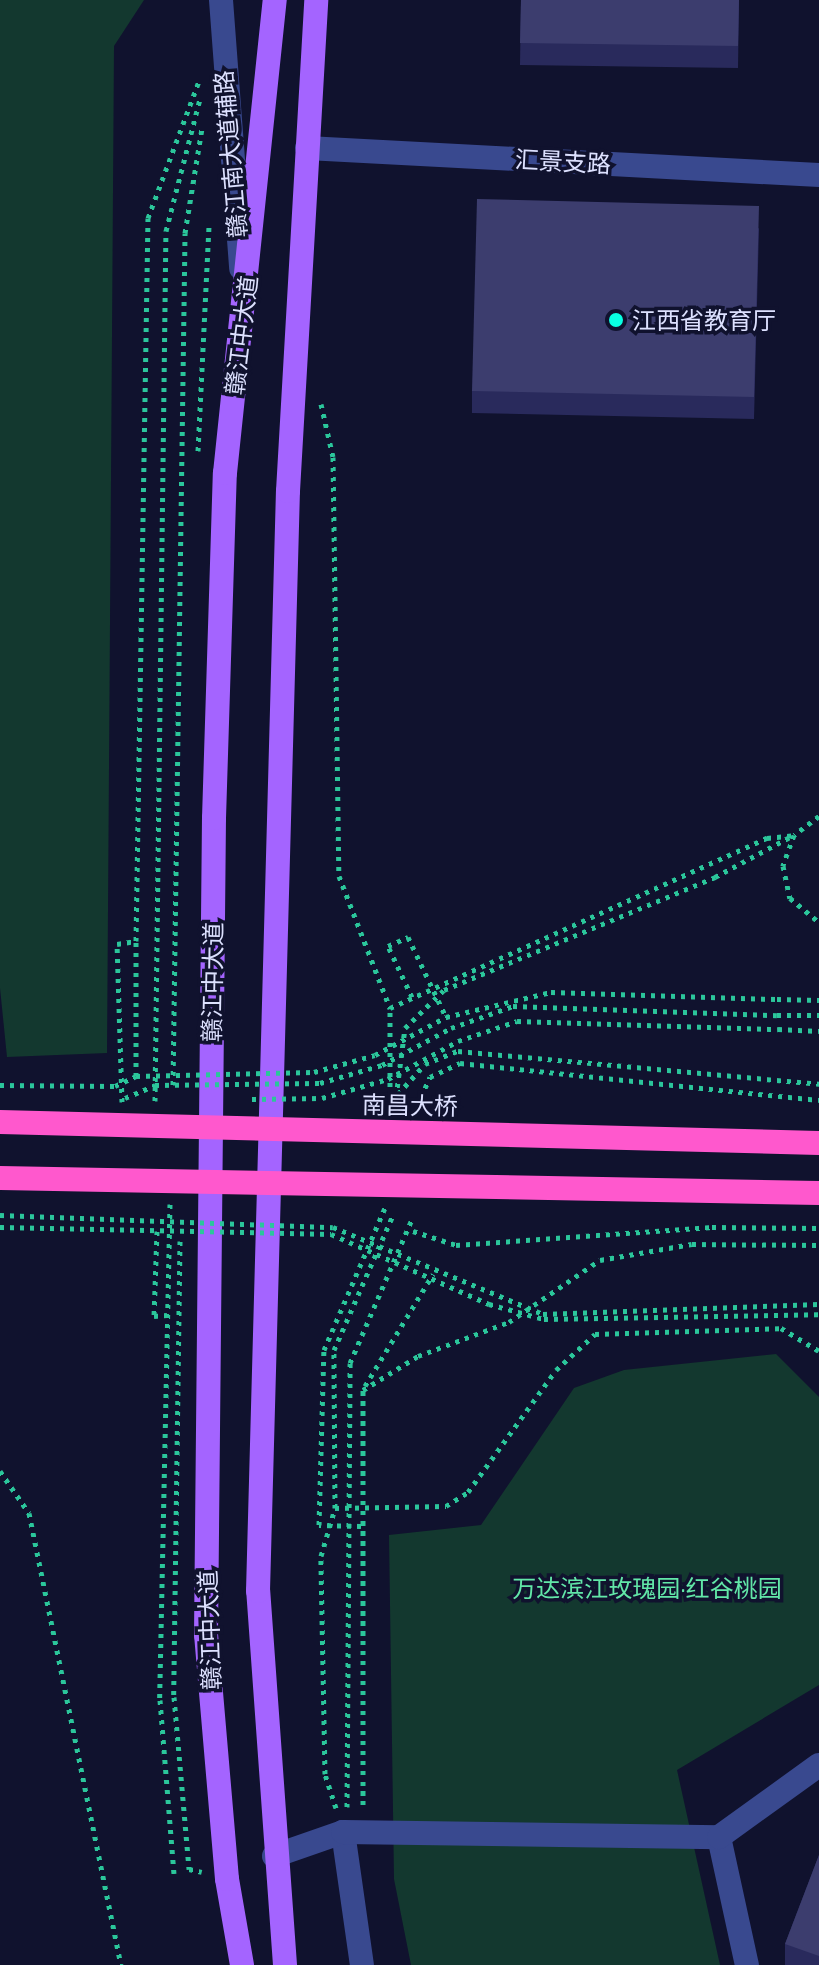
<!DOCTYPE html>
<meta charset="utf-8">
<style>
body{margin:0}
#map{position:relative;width:819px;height:1965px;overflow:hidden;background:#10122e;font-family:"Exo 2","Noto Sans SC",sans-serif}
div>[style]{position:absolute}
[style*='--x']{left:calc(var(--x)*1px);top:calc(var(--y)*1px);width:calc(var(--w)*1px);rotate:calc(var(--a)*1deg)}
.green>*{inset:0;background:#13382f}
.path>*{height:5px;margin-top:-2.5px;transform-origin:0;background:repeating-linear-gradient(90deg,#2bc69b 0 4px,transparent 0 10px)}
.minor>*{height:24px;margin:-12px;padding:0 12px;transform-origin:12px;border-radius:12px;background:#39498f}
.major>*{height:24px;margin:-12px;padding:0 12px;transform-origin:12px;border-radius:12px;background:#a464ff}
.path-bridge>*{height:5px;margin-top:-2.5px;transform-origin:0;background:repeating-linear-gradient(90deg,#2bc69b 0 4px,transparent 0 10px)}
.highway-bridge>*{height:24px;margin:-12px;padding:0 12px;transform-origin:12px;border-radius:12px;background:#ff58cd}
.wall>*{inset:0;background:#292a5c}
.building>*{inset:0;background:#3c3d6e}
.dots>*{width:22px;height:22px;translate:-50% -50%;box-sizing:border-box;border:4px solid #10122e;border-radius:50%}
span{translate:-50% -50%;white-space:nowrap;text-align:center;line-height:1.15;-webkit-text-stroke:7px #10122e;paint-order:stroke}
.street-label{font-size:24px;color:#dde1ff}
.poi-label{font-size:24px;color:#dde1ff}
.left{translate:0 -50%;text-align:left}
.park-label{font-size:24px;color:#62e7a8}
</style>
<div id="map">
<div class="green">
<div style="clip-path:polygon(0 0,144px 0,114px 46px,107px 1053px,7px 1057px,0 988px)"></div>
<div style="clip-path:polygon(776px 1354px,819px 1397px,819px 1685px,677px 1770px,720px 1965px,411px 1965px,394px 1879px,389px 1535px,481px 1525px,574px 1388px,624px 1370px)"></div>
</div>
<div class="path">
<div style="--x:321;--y:404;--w:54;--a:77.2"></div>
<div style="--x:333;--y:457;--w:419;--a:89.2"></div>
<div style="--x:339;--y:876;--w:142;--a:68.9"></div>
<div style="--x:198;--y:451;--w:226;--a:-87.2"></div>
<div style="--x:819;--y:816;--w:31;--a:143"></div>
<div style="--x:794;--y:835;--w:33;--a:110"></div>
<div style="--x:783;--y:866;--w:33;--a:78"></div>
<div style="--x:790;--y:898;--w:38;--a:40"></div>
<div style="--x:777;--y:999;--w:42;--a:1.4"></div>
<div style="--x:777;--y:1015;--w:42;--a:0"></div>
<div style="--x:778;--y:1029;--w:41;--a:2.8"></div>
<div style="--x:136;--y:1076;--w:135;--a:-90"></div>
<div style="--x:173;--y:1085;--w:852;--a:-89.19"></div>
<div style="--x:185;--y:233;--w:106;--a:-80.8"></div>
<div style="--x:398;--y:1094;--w:40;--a:-48"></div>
<div style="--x:425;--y:1064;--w:35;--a:-22"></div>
<div style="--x:458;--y:1051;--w:363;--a:5.2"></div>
<div style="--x:396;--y:1097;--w:70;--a:-82.6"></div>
<div style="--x:405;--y:1028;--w:54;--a:-44.3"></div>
<div style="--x:444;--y:990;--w:294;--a:-22.6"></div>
<div style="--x:715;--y:877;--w:85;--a:-28.1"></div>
<div style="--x:421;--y:1097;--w:22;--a:-66"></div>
<div style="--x:430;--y:1077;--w:33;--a:-25"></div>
<div style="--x:460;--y:1063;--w:361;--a:5.9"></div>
<div style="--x:155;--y:1101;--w:870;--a:-89.28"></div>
<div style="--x:166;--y:231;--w:136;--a:-75.6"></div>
<div style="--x:122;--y:1102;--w:158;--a:-91.8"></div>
<div style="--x:117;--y:944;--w:19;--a:-9"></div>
<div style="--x:136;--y:941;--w:723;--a:-89.05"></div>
<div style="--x:148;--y:218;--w:149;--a:-69.6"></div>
<div style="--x:390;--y:1106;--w:98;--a:-90"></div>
<div style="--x:390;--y:1008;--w:414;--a:-24.3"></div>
<div style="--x:767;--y:838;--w:27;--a:-6"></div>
<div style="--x:170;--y:1204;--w:496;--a:91.2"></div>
<div style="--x:160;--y:1700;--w:174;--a:85.4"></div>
<div style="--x:157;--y:1231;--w:85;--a:92"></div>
<div style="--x:154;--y:1316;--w:13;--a:-4"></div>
<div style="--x:413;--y:1231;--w:45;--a:18"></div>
<div style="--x:456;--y:1245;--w:257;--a:-4"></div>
<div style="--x:712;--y:1227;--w:107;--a:0.5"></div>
<div style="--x:180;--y:1241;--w:456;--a:90.8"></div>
<div style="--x:174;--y:1697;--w:173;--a:85"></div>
<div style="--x:189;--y:1869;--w:13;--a:13"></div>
<div style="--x:365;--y:1386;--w:131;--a:-58.7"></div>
<div style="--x:0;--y:1471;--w:51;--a:55.4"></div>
<div style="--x:29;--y:1513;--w:461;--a:78.5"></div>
<div style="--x:335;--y:1508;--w:111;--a:-1"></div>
<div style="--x:446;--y:1506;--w:26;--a:-32"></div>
<div style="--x:468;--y:1492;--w:150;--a:-54.2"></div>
<div style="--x:556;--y:1370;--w:53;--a:-42.7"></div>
<div style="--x:595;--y:1334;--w:186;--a:-1.8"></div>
<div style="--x:781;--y:1328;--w:44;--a:31.2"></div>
<div style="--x:361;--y:1526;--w:42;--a:-178.6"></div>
<div style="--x:319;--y:1525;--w:175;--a:-88.4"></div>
<div style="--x:324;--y:1350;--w:155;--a:-66.8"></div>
<div style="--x:363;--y:1805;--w:415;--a:-90"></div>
<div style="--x:363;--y:1390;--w:65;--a:-31.7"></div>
<div style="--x:418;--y:1356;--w:97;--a:-20.5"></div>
<div style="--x:509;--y:1322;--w:110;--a:-34.3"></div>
<div style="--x:600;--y:1260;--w:93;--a:-9.9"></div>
<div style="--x:692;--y:1244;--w:127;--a:0.5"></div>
<div style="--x:347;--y:1807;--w:444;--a:-89.6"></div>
<div style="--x:350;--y:1363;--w:159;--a:-66.7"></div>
<div style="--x:336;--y:1808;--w:36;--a:-108"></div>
<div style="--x:325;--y:1774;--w:218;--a:-91.1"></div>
<div style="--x:321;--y:1556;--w:50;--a:-73.7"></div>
<div style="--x:335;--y:1508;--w:158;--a:-90.4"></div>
<div style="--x:334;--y:1350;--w:145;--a:-66.4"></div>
</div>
<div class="minor">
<div style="--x:221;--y:0;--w:269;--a:85.7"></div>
<div style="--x:307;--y:148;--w:513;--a:3.02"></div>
<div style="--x:343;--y:1832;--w:134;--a:81.9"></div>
<div style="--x:719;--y:1837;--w:131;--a:77.7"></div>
<div style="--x:274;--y:1856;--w:73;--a:-19.2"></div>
<div style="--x:343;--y:1832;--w:376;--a:0.8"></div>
<div style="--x:719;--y:1837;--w:123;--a:-35.8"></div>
</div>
<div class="major">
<div style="--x:242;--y:1965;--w:87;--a:-99.9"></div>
<div style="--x:227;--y:1879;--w:245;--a:-94.9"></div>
<div style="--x:206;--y:1635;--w:817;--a:-89.44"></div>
<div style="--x:214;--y:818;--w:345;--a:-88.2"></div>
<div style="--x:225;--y:473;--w:476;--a:-84"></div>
<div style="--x:285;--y:1965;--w:375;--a:-94.1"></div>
<div style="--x:258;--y:1591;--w:1100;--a:-88.44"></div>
<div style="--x:288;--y:491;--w:492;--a:-86.7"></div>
</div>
<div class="path-bridge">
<div style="--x:412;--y:997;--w:56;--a:-115.2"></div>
<div style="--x:388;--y:946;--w:22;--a:-24"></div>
<div style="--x:408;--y:937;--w:89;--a:64.6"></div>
<div style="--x:0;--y:1085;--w:115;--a:0.5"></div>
<div style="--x:115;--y:1086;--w:23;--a:-25"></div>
<div style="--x:136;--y:1076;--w:178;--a:-1.3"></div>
<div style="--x:314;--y:1072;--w:63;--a:-15.6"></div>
<div style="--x:375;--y:1055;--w:81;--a:-28.2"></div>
<div style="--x:446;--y:1017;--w:108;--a:-13.4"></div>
<div style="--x:551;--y:992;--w:226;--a:1.8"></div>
<div style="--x:125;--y:1098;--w:33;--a:-23"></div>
<div style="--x:155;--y:1085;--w:165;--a:-0.7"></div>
<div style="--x:320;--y:1083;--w:65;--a:-16.2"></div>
<div style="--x:382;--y:1065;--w:78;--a:-28.2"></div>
<div style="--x:451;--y:1028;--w:66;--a:-19.5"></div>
<div style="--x:513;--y:1006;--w:264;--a:2"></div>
<div style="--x:252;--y:1099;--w:70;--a:-0.8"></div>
<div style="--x:322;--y:1098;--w:69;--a:-16.1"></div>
<div style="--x:388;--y:1079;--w:80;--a:-28.5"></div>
<div style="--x:458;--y:1041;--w:62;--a:-18.7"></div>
<div style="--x:517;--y:1021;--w:261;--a:1.8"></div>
<div style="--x:0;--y:1215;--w:333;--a:2.1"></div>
<div style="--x:333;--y:1227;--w:227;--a:22.5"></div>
<div style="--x:543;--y:1314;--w:276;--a:-2.1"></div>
<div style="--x:0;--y:1227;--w:331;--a:1.2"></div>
<div style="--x:331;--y:1234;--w:173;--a:23.9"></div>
<div style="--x:489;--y:1304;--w:57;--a:15.3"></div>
<div style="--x:544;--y:1319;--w:275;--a:-1"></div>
</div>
<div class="highway-bridge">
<div style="--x:0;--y:1122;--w:819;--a:1.47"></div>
<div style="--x:0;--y:1178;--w:819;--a:1.05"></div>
</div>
<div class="wall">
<div style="clip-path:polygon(521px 0,739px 0,738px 68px,520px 65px)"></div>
<div style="clip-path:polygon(759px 228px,754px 419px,472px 413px,472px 391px)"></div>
<div style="clip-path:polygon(819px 1855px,819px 1965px,785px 1965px,785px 1944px)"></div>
</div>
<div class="building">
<div style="clip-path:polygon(521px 0,739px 0,738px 46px,520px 43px)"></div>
<div style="clip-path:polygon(477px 199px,759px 206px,754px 397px,472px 391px)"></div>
<div style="clip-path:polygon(819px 1855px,819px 1956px,785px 1944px)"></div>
</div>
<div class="dots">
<div style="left:616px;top:320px;background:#09ffe2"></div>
</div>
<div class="street-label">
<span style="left:230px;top:154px;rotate:-95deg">赣江南大道辅路</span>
<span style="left:563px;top:161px;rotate:3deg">汇景支路</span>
<span style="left:241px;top:335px;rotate:-83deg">赣江中大道</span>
<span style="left:212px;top:982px;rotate:-89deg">赣江中大道</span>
<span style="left:410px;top:1105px;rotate:1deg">南昌大桥</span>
<span style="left:209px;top:1630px;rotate:-92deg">赣江中大道</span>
</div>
<div class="poi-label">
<span class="left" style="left:632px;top:320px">江西省教育厅</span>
</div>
<div class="park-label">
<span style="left:647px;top:1588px">万达滨江玫瑰园·红谷桃园</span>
</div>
</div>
